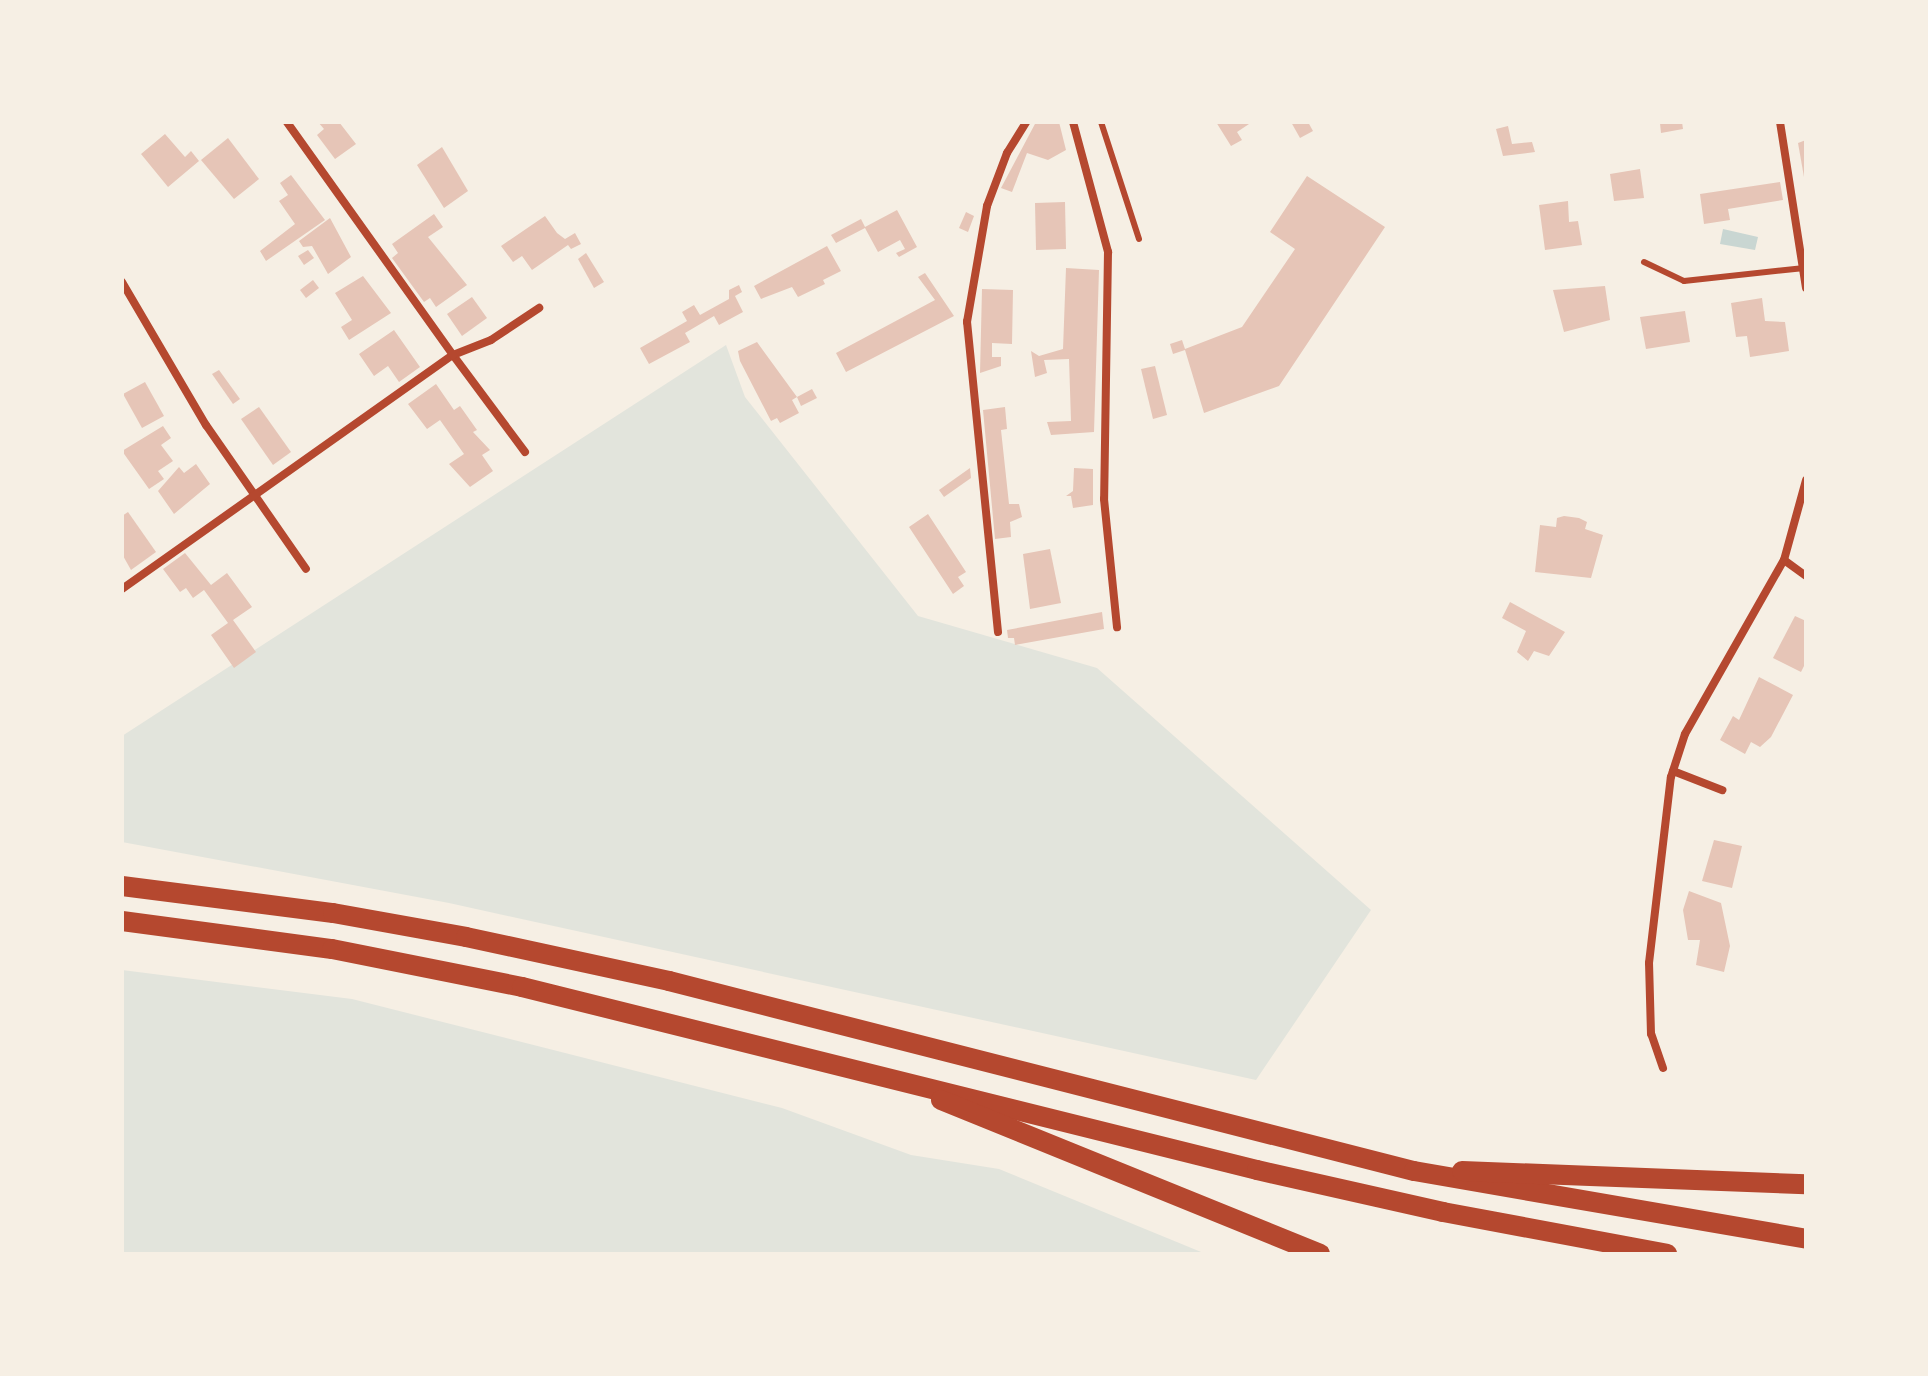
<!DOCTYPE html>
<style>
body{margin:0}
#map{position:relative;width:1928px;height:1376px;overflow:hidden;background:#f6efe4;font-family:"Noto Sans",sans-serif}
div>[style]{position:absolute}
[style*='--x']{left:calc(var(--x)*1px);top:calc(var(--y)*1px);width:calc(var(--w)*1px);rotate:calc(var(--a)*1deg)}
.green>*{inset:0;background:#e2e4dc}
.water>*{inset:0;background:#c9d6d2}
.building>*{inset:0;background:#e6c5b7}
.service>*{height:6px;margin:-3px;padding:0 3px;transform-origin:3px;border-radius:3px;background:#b5482f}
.minor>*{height:8px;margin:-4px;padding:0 4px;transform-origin:4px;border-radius:4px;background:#b5482f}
.trunk>*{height:20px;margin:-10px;padding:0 10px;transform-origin:10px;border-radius:10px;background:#b5482f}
span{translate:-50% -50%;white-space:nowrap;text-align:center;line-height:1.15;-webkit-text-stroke:6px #f6efe4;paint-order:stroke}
.frame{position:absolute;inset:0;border:124px solid #f6efe4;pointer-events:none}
</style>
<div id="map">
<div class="green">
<div style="clip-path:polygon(726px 345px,745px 397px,918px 616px,1097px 668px,1371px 910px,1256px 1080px,449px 903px,122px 842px,122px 736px)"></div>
<div style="clip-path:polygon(122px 970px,352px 999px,782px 1108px,911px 1155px,999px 1169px,1206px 1254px,122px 1254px)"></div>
</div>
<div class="water">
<div style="clip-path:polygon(1723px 229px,1758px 237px,1755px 250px,1720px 244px)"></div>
</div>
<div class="building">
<div style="clip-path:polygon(318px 122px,339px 122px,356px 144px,335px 159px,317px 135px,324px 129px)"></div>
<div style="clip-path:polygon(1036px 122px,1059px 122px,1066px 150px,1048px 160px,1027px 153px,1012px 192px,1001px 188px)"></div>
<div style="clip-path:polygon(1216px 122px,1252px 122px,1237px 132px,1242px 140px,1231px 146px)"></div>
<div style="clip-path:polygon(1291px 122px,1308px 122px,1313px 131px,1300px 138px)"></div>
<div style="clip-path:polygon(1665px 122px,1682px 122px,1683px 129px,1661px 133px,1660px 123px)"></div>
<div style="clip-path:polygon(1508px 126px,1512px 144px,1532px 142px,1535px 152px,1503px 156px,1496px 129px)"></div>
<div style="clip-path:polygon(165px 134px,185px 157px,191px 151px,199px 161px,168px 187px,141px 154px)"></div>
<div style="clip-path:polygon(228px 138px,259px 179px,234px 199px,201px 160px)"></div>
<div style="clip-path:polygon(1806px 140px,1806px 177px,1804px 177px,1798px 143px)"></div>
<div style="clip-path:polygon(442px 147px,468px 191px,444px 208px,417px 165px)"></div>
<div style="clip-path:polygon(1640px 169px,1644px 198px,1614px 201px,1610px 174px)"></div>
<div style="clip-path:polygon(291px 175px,325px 220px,266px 261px,260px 251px,295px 224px,279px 201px,288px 195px,280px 183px)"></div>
<div style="clip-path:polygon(1307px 176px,1385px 227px,1279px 386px,1204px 413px,1185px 350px,1173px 354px,1170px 344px,1182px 340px,1185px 349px,1242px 327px,1295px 249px,1270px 232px)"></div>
<div style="clip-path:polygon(1780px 182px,1783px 200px,1728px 209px,1730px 220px,1704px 224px,1700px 194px)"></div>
<div style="clip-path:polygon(1568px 201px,1569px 222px,1578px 221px,1582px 245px,1545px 250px,1539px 205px)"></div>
<div style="clip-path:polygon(1065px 202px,1066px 249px,1036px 250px,1035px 203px)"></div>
<div style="clip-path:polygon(897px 210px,917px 247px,899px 257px,896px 253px,905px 249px,900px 240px,878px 252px,865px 228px,836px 243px,831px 235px,861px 219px,865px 227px)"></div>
<div style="clip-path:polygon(966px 212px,974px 216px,968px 232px,959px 228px)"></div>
<div style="clip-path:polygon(434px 214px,443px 227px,428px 237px,467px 285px,436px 307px,430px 298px,424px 302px,392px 258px,398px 253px,392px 244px)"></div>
<div style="clip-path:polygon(545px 216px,557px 233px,565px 239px,575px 233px,581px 244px,571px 249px,568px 245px,532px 270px,522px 256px,513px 262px,501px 246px)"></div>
<div style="clip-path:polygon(330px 218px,351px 257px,328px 274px,312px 246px,303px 247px,299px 241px)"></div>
<div style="clip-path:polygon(827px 246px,841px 271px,823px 280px,825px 284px,798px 297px,792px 287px,761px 299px,754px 286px)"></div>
<div style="clip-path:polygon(308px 250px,314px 258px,304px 265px,298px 256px)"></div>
<div style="clip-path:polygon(586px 253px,604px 282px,594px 288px,578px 259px)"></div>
<div style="clip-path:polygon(1066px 268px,1099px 270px,1094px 432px,1051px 435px,1047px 422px,1071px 421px,1069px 359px,1044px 360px,1047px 373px,1035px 377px,1031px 351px,1039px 356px,1063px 349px)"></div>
<div style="clip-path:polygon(925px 273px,954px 316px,846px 372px,836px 353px,935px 300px,918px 277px)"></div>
<div style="clip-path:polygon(363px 276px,391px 313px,349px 340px,341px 327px,352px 320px,335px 293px)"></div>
<div style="clip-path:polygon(313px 280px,319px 288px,306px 298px,300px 290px)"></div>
<div style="clip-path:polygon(739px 285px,742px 292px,735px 296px,743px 312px,719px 325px,714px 316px,685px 333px,690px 342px,649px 364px,640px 348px,687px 321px,682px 312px,694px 305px,700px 315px,729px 299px,729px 290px)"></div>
<div style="clip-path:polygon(1605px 286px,1610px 320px,1564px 332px,1553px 290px)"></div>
<div style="clip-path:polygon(982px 289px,1013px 290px,1012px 344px,992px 343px,992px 357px,1001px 357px,1001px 366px,980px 373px)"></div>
<div style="clip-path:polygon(472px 297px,487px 318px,462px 336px,447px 314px)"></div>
<div style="clip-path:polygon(1762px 298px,1765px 321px,1785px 322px,1789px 351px,1750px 357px,1747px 336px,1736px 337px,1731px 303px)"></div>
<div style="clip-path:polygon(1685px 311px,1690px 342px,1646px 349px,1640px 317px)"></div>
<div style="clip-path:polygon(394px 330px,420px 367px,399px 382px,388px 366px,374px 376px,359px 354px)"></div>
<div style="clip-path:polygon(757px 342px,797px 397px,792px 400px,799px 413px,780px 423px,777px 418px,771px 421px,740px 361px,738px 351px)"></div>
<div style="clip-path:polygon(1155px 366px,1167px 415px,1153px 419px,1141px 369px)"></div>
<div style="clip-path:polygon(219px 370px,240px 399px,233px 404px,212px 374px)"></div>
<div style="clip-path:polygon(145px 382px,164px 416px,142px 428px,123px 394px)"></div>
<div style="clip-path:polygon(436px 384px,454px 410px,460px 406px,477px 430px,473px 432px,490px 450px,482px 455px,493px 471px,470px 487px,449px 464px,464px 454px,440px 420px,427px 429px,408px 404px)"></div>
<div style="clip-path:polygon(812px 389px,817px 398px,801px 406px,797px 397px)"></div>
<div style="clip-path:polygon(259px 407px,291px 452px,273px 465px,241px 419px)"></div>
<div style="clip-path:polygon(1005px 407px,1007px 429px,1001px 430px,1009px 504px,1019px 504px,1022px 517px,1010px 522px,1011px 537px,995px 539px,983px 410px)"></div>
<div style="clip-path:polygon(163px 426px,171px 438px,161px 445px,173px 461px,158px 471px,164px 479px,149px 489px,122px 451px)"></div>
<div style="clip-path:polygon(196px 464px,210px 484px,174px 514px,158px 491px,179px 467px,184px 473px)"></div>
<div style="clip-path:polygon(970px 468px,971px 478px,944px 497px,939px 490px)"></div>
<div style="clip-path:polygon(1074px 468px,1093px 469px,1093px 505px,1073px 508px,1071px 496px,1066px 496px,1073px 491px)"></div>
<div style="clip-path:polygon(128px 512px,156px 552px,131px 570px,122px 554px,122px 516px)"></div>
<div style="clip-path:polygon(928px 514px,966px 572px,958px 577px,964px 586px,953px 594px,909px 527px)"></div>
<div style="clip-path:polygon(1564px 516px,1579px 518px,1587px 522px,1585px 529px,1603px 535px,1591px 578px,1535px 572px,1540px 525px,1556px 527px,1557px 518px)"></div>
<div style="clip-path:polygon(1050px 549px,1061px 603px,1030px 609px,1023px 554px)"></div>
<div style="clip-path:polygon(185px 553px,211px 585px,227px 573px,252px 607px,233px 620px,256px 652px,234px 668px,211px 635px,228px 623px,204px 590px,193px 598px,186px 588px,180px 592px,163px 569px)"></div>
<div style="clip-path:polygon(1510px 602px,1565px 632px,1549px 656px,1534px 651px,1528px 661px,1517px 652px,1526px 631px,1502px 618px)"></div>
<div style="clip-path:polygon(1102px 612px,1104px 629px,1015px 645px,1014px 638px,1008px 638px,1007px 630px)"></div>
<div style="clip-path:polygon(1795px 616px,1806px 621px,1806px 662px,1801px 672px,1773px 658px)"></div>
<div style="clip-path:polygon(1759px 677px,1793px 695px,1771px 737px,1760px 747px,1751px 742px,1745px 754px,1720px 740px,1733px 716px,1739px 720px)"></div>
<div style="clip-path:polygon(1714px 840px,1742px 846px,1732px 888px,1702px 881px)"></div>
<div style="clip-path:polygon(1689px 891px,1721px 903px,1730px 946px,1724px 972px,1696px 965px,1700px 940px,1688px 940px,1683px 910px)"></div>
</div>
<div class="service">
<div style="--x:1101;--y:122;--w:123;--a:72"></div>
<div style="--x:1644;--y:262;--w:44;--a:25.4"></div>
<div style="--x:1684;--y:281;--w:121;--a:-6.2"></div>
</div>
<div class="minor">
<div style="--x:1073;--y:122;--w:135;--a:74.9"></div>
<div style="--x:1108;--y:252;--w:247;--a:90.9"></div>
<div style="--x:1104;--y:499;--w:129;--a:84.2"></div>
<div style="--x:1780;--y:122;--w:168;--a:81.1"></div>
<div style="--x:122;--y:282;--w:166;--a:59.6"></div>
<div style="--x:206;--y:425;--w:175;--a:55.2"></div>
<div style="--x:525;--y:452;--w:121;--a:-126.6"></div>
<div style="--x:453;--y:355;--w:41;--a:-21.5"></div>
<div style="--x:491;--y:340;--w:58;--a:-33.7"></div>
<div style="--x:1784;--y:560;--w:27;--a:36"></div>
<div style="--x:122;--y:589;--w:405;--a:-35.3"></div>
<div style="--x:453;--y:355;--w:286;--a:-125.5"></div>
<div style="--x:998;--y:632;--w:312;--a:-95.7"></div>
<div style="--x:967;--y:322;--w:118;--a:-80.2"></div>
<div style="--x:987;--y:206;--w:57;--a:-69.3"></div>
<div style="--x:1007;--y:153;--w:36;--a:-58"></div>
<div style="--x:1673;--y:771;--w:53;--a:21.2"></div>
<div style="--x:1663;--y:1068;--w:36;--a:-109"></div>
<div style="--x:1651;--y:1034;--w:71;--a:-91.6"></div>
<div style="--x:1649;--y:963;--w:187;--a:-83.3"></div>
<div style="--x:1671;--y:777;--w:45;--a:-72"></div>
<div style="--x:1685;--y:734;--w:200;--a:-60.4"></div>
<div style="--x:1784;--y:560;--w:83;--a:-74.6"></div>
</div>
<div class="trunk">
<div style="--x:122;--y:886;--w:213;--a:7.3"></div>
<div style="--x:333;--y:913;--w:135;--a:10.2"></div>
<div style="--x:466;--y:937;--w:208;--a:12.2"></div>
<div style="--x:669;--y:981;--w:769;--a:14.31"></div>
<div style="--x:1414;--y:1171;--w:398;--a:9.8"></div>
<div style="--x:122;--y:921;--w:212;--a:7.6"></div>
<div style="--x:332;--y:949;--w:194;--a:11.3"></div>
<div style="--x:522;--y:987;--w:757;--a:13.98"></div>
<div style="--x:1257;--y:1170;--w:191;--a:12.7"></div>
<div style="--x:1443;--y:1212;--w:228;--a:10.6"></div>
<div style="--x:941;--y:1100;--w:409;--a:22.1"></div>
<div style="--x:1462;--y:1171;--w:344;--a:2.2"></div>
</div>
<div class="frame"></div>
</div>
